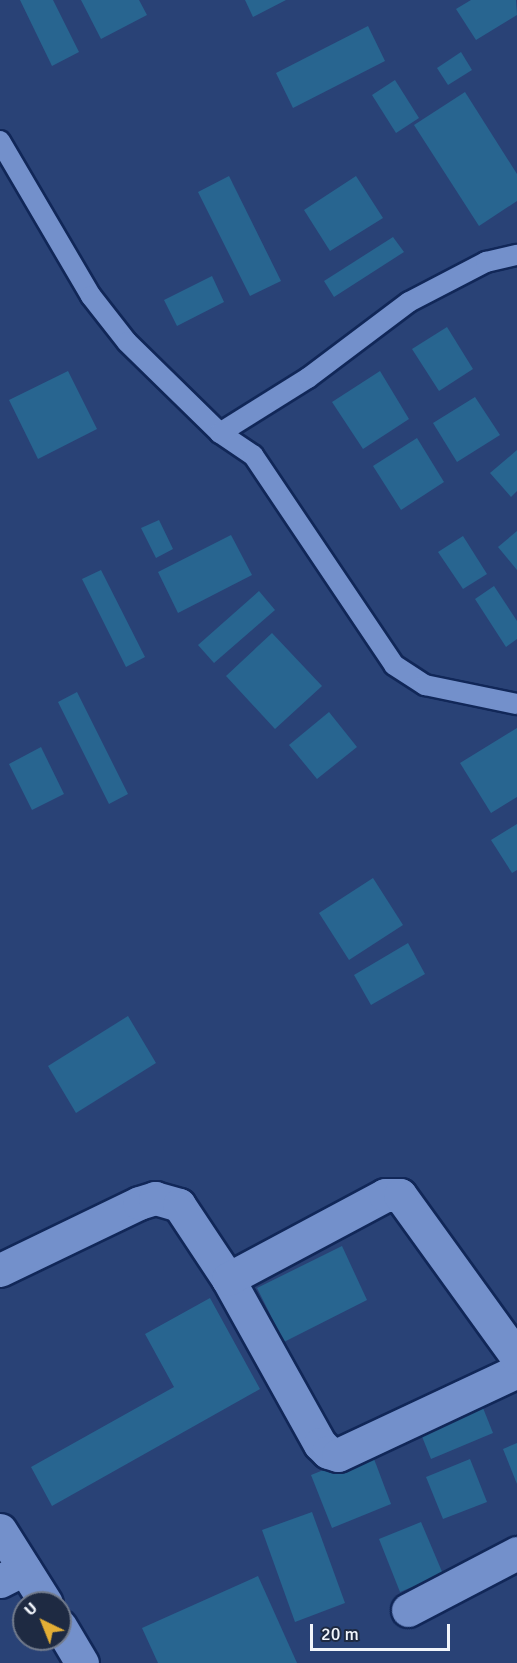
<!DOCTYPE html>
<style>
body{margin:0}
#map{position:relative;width:517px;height:1663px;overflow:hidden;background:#294276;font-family:Signika,sans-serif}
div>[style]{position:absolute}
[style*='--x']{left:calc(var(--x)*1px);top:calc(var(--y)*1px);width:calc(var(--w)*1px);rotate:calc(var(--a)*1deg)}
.building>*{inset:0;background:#286590}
.roads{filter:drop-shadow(2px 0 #112758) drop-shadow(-2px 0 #112758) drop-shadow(0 2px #112758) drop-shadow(0 -2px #112758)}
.service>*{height:20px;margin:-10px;padding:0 10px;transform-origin:10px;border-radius:10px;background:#7390cb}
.minor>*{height:33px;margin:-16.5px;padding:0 16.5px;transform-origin:16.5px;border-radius:16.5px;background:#7390cb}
.tertiary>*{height:33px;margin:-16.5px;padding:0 16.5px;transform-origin:16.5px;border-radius:16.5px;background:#7390cb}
span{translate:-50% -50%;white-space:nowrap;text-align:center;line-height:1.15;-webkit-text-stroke:5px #1e2a42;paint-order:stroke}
.north{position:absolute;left:12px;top:1591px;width:60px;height:60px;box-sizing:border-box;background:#1e2a42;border:2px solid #727b8c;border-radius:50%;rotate:317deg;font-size:16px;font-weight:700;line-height:24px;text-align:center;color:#f1f5fb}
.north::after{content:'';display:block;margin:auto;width:21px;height:27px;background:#e3ae35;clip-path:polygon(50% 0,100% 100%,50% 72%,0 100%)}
.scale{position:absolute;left:310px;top:1624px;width:140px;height:27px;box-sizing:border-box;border:3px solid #f1f5fb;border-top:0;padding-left:8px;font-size:18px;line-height:21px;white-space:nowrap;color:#f1f5fb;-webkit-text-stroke:4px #1e2a42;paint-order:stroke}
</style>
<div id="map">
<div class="building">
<div style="clip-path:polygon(20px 0,53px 0,79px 52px,52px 66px)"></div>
<div style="clip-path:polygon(81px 0,139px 0,147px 15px,101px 39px)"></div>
<div style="clip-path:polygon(245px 0,286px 0,253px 17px)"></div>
<div style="clip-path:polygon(471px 0,516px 0,517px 15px,476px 40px,456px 9px)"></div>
<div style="clip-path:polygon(368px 26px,385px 61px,293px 108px,276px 73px)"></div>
<div style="clip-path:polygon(461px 52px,472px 70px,448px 85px,437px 68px)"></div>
<div style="clip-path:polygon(395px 80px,419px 118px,396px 133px,372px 95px)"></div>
<div style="clip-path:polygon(465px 92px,517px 174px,517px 201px,479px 226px,414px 125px)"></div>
<div style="clip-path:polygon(229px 176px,281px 281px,250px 296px,198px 192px)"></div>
<div style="clip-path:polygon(356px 176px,383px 218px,330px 251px,304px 210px)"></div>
<div style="clip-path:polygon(393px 237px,404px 252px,334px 297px,324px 281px)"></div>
<div style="clip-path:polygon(212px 276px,224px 302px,177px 326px,164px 300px)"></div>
<div style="clip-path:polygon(447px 327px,473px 369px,439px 391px,412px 349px)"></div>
<div style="clip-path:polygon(68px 371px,97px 429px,38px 459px,9px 400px)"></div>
<div style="clip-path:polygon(380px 371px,409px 419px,363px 449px,332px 402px)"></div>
<div style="clip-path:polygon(475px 397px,500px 435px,457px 462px,433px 423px)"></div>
<div style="clip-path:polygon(417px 438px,444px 482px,401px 510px,373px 466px)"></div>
<div style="clip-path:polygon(517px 450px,517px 491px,511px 497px,490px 473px)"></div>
<div style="clip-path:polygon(159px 520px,173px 549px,156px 558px,141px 528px)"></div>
<div style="clip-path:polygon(517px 531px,517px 570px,498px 547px)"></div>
<div style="clip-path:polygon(231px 535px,252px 575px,178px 613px,158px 572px)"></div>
<div style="clip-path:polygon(463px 536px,487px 574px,463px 589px,438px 552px)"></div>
<div style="clip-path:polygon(101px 570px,145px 657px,126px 667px,82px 579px)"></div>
<div style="clip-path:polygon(494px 586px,517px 621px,517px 639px,506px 647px,475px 599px)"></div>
<div style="clip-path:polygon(259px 591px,275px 610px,214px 663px,198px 645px)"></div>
<div style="clip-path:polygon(272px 633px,322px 686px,275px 729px,226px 676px)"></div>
<div style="clip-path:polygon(77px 692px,128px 794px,109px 804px,58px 702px)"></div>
<div style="clip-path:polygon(329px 712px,357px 747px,317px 779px,289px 745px)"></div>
<div style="clip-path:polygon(517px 728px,517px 797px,491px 813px,460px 763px)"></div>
<div style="clip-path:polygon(41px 747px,64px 794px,32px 810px,9px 764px)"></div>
<div style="clip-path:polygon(517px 824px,517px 870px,512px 873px,491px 840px)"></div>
<div style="clip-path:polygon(373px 878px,403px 925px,349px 960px,319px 913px)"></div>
<div style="clip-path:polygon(408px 943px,425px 974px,371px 1005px,354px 975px)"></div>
<div style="clip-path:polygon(128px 1016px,156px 1063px,76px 1113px,48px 1066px)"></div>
<div style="clip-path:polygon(342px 1246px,367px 1300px,284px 1342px,257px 1288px)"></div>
<div style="clip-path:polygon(210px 1298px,260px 1389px,52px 1506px,31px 1467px,174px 1387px,145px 1334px)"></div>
<div style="clip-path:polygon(479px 1398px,493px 1433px,431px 1459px,417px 1424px)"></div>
<div style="clip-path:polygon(517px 1443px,517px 1484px,503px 1449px)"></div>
<div style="clip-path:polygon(371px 1451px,391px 1504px,332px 1528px,311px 1475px)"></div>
<div style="clip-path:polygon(470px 1459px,487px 1502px,443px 1519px,426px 1477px)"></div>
<div style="clip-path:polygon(312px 1512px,345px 1603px,295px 1622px,262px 1530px)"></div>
<div style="clip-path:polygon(421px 1522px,443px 1574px,400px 1592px,379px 1539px)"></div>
<div style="clip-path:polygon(258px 1576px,297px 1663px,158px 1663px,142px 1628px)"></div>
</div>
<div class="roads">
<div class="service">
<div style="--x:0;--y:141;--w:180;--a:59.6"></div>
<div style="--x:91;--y:296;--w:58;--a:52"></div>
<div style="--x:127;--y:342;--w:130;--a:44.4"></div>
<div style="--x:220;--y:433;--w:40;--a:34"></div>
<div style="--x:253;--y:455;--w:253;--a:56.1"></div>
<div style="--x:394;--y:665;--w:37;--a:33"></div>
<div style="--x:425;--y:685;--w:94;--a:11.7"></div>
<div style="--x:220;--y:433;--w:104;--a:-32"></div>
<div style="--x:308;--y:378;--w:126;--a:-37"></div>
<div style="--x:409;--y:302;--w:87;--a:-27.5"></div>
<div style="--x:486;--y:262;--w:32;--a:-13"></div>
</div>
<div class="minor">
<div style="--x:0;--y:1270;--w:154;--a:-25.7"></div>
<div style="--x:139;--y:1203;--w:17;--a:-17"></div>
<div style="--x:155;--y:1198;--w:25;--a:16"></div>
<div style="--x:179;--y:1205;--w:89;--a:56.5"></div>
<div style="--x:228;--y:1279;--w:189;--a:60.9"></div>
<div style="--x:320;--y:1444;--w:11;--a:45"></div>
<div style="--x:328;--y:1452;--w:10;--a:17"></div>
<div style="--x:338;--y:1455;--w:198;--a:-25.1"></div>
<div style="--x:228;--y:1279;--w:178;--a:-28.1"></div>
<div style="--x:385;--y:1195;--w:15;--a:0"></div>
<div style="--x:400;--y:1195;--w:200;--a:54.2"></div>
<div style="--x:0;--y:1581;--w:27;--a:-27"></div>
<div style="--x:408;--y:1610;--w:123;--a:-27.6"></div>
</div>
<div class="tertiary">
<div style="--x:0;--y:1530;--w:86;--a:57.8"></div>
<div style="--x:60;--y:1626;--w:43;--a:59.3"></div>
</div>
</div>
<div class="north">U</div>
<div class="scale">20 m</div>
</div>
